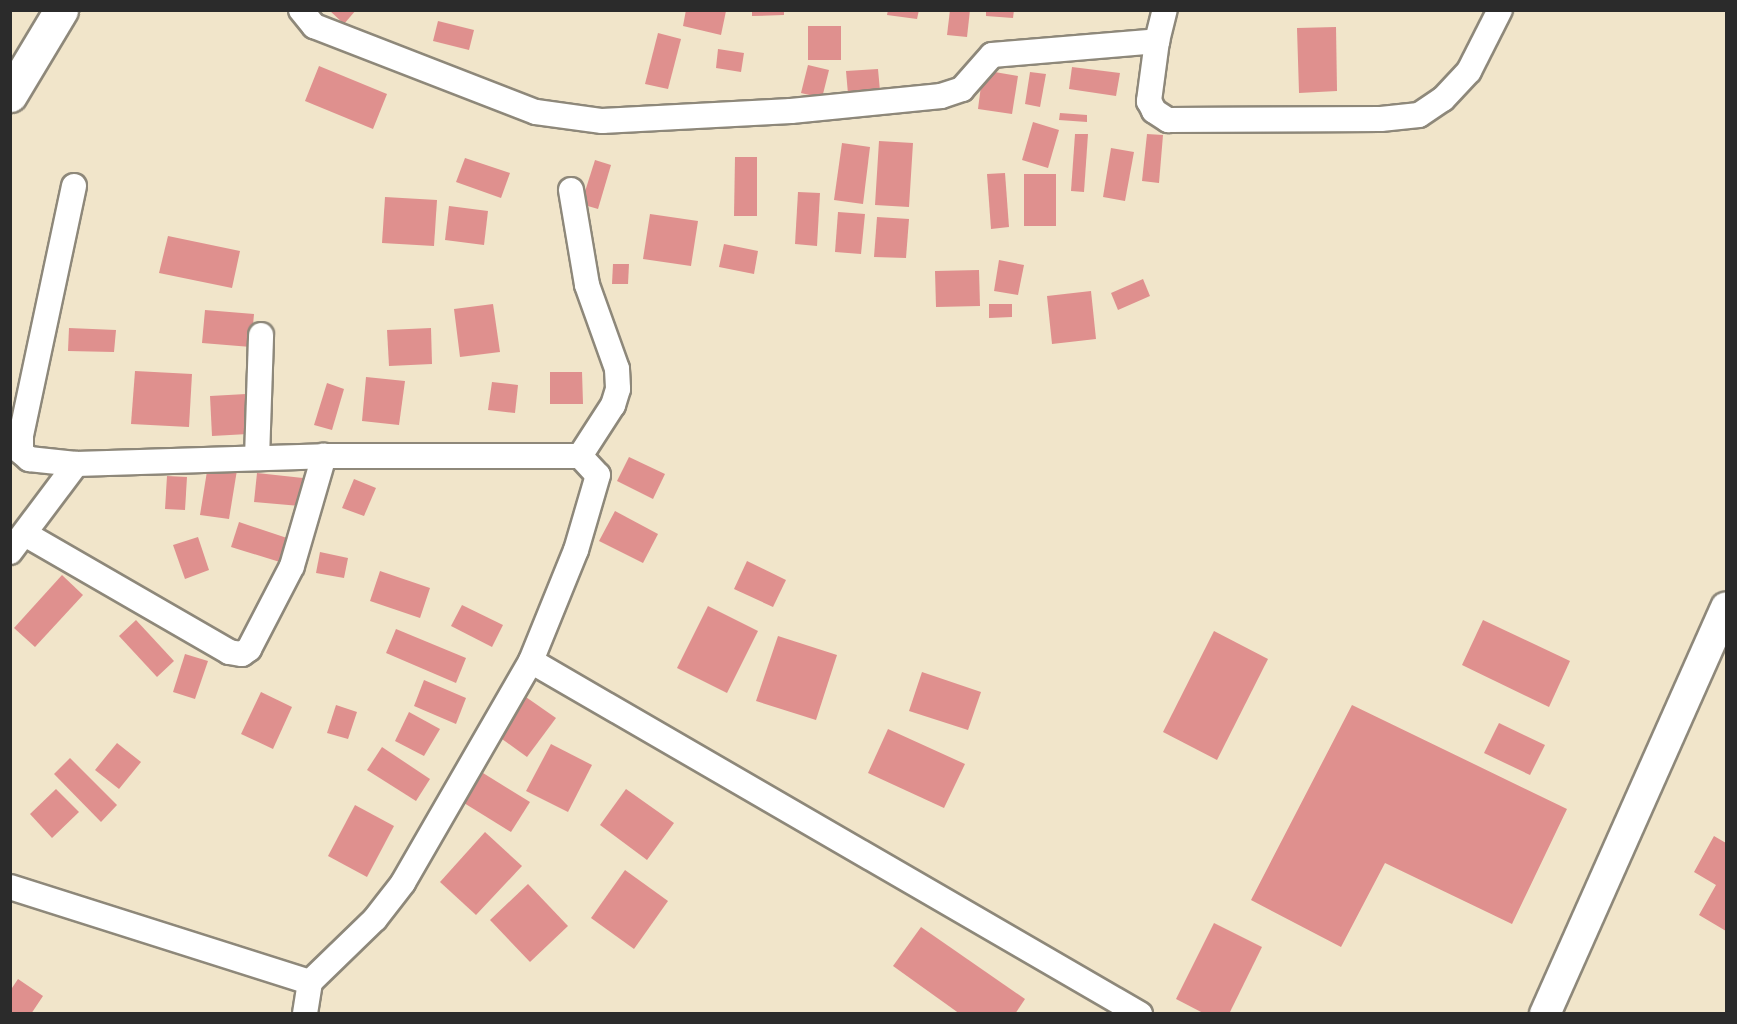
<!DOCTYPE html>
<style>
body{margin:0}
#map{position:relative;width:1737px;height:1024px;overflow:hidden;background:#f1e5ca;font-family:"Sorts Mill Goudy",serif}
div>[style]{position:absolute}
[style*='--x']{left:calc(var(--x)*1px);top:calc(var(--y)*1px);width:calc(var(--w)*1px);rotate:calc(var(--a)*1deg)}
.building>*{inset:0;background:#df908e}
.roads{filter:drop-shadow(2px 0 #8e887a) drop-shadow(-2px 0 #8e887a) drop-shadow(0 2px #8e887a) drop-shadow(0 -2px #8e887a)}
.minor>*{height:24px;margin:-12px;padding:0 12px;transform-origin:12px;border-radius:12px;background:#fff}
.tertiary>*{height:30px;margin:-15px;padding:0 15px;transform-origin:15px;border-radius:15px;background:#fff}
.motorway>*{height:33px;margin:-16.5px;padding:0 16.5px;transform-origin:16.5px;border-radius:16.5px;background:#fff}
span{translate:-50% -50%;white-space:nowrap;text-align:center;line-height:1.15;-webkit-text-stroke:5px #fff;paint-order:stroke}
.frame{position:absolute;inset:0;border:12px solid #2b2b2b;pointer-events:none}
</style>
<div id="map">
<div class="building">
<div style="clip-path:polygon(329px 10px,356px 10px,344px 24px)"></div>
<div style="clip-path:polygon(686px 10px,726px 11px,721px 35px,683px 26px)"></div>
<div style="clip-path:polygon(752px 10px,784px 10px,784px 15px,752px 16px)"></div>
<div style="clip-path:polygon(888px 10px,919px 10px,917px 19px,887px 15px)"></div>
<div style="clip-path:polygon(950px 10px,970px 10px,967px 37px,947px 35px)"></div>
<div style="clip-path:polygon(986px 10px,1014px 10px,1013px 18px,986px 16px)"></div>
<div style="clip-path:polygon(438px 21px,474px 30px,469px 50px,433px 41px)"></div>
<div style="clip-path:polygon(808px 26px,841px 26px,841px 60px,808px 60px)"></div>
<div style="clip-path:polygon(1336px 27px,1337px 91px,1299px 93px,1297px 28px)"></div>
<div style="clip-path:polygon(658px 33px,681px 39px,668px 89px,645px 84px)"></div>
<div style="clip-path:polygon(718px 49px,744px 53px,741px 72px,716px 68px)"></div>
<div style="clip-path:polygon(808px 65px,829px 70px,822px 98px,801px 93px)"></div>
<div style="clip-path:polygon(319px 66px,387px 94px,373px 129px,305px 101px)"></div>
<div style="clip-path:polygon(1072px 67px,1120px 73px,1116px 96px,1069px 89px)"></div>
<div style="clip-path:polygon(878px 69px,880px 91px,848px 94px,846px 71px)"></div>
<div style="clip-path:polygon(983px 70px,1018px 76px,1012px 114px,978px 109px)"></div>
<div style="clip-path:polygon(1030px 72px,1046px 74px,1040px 107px,1025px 104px)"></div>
<div style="clip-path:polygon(1060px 113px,1087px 115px,1087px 122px,1059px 120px)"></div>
<div style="clip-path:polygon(1033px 122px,1059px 130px,1048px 168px,1022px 160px)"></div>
<div style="clip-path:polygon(1075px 134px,1088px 134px,1084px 192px,1071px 191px)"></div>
<div style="clip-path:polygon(1147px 134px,1163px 135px,1159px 183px,1142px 181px)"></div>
<div style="clip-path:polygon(879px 141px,913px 143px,909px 207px,875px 205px)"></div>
<div style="clip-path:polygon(842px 143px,870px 147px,863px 204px,834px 200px)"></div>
<div style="clip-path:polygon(1111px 148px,1134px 152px,1125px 201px,1103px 197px)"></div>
<div style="clip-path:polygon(735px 157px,757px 157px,757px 216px,734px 216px)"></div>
<div style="clip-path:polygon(465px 158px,510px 173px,501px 198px,456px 182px)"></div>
<div style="clip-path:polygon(595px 160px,611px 165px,598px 209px,581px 204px)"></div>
<div style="clip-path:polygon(1005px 173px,1009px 227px,991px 229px,987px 174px)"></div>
<div style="clip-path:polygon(1024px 174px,1056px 174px,1056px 226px,1024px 226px)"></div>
<div style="clip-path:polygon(798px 192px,820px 193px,817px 246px,795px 244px)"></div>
<div style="clip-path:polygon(385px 197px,437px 200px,434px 246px,382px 243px)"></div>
<div style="clip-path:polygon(449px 206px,488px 211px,484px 245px,445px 240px)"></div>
<div style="clip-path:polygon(838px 212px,865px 214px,861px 254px,835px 252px)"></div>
<div style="clip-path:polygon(650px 214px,698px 221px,691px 266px,643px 259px)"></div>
<div style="clip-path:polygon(877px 217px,909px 219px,906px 258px,874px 257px)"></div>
<div style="clip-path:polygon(168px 236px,240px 251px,232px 288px,159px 273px)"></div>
<div style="clip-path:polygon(724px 244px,758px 251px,754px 274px,719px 267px)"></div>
<div style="clip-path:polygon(999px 260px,1024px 265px,1018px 295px,994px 291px)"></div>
<div style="clip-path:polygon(613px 264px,629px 264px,628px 284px,612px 284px)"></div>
<div style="clip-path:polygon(979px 270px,980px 306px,936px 307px,935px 271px)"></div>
<div style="clip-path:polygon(1143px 279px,1150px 296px,1118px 310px,1111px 293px)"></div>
<div style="clip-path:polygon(1091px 291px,1096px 339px,1052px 344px,1047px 296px)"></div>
<div style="clip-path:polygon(493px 304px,500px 352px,460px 357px,454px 309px)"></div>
<div style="clip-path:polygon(989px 304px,1012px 304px,1012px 317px,989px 318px)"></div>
<div style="clip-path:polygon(205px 310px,254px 314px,251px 347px,202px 343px)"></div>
<div style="clip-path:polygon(69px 328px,116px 330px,114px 352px,68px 351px)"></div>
<div style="clip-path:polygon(431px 328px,432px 364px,389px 366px,387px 330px)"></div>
<div style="clip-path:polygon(135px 371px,192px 374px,189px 427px,131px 424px)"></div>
<div style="clip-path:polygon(550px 372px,582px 372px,583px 404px,550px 404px)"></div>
<div style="clip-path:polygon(366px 377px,405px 381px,399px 425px,362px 421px)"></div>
<div style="clip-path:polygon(492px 382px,518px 385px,515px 413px,488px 410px)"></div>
<div style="clip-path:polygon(327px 383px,344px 389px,332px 430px,314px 425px)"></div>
<div style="clip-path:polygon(246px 394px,248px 434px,212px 436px,210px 396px)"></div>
<div style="clip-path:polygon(629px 457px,665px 474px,653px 499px,617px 481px)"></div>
<div style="clip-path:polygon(208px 465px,237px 470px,229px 519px,200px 515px)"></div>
<div style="clip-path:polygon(257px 473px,303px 478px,300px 506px,254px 502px)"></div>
<div style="clip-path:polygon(167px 476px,187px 477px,185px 510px,165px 509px)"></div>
<div style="clip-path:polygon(354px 479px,376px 488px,364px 516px,342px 508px)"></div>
<div style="clip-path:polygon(615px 511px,658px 534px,643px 563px,599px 541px)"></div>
<div style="clip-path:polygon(239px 522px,290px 539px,283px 563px,231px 547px)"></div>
<div style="clip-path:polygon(198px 537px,209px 570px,185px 579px,173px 545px)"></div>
<div style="clip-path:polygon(320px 552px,348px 558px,344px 578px,316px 573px)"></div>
<div style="clip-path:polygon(747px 561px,786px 580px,773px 607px,734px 589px)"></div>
<div style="clip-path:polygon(380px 571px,430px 588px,420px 618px,370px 601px)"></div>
<div style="clip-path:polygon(62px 575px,83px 595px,35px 647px,14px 628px)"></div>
<div style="clip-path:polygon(462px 605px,503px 625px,492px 647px,451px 626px)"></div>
<div style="clip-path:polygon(708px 606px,758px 631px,727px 693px,677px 668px)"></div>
<div style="clip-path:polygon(136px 620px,174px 661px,157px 677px,119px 636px)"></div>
<div style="clip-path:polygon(1483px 620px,1570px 661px,1549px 707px,1462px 665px)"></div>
<div style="clip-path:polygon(396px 629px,466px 658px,456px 683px,386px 653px)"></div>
<div style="clip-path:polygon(1214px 631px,1268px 659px,1217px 760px,1163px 732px)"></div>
<div style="clip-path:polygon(778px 636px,837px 655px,816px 720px,756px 701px)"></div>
<div style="clip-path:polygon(185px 654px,208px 661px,195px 699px,173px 692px)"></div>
<div style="clip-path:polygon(922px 672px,981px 692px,968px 730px,909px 711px)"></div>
<div style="clip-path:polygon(424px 680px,466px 698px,456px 724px,414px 706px)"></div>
<div style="clip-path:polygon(261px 692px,292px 707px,273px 749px,241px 734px)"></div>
<div style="clip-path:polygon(523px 695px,556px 718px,527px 757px,495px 734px)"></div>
<div style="clip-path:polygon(336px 705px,357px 712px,348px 739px,327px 733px)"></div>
<div style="clip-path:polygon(1352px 705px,1567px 809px,1512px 924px,1385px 863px,1341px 947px,1251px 900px)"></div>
<div style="clip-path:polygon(409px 712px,440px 729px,424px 756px,395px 741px)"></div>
<div style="clip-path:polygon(1499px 723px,1545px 745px,1530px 775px,1484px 753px)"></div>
<div style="clip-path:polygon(888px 729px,965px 764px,944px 808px,868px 773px)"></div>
<div style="clip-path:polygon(117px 743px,141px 762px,119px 789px,95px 770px)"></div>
<div style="clip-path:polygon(551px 744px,592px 765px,568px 812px,526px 791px)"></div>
<div style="clip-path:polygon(382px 747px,430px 779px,416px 801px,367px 770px)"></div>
<div style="clip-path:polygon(70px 758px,117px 805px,101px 822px,54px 774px)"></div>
<div style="clip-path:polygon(483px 773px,530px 802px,511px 832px,464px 803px)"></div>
<div style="clip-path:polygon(56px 789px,79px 812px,52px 838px,30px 814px)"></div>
<div style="clip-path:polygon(626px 789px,674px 823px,647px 860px,600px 825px)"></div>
<div style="clip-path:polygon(355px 805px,394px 826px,367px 877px,328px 856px)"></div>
<div style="clip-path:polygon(485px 832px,522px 866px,476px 915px,440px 882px)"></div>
<div style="clip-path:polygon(1714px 836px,1726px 843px,1726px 931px,1699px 915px,1716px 885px,1694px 872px)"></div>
<div style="clip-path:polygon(625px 870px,668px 901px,634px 949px,591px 918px)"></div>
<div style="clip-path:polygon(528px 884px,568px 926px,530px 962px,490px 920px)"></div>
<div style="clip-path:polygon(1214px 923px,1262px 947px,1229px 1014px,1205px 1014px,1176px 999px)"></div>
<div style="clip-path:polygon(921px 927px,1025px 999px,1015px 1014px,960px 1014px,893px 966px)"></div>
<div style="clip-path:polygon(18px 979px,43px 996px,31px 1014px,10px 1014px,10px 991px)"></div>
</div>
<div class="roads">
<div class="minor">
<div style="--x:301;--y:10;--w:21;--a:51"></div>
<div style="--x:314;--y:26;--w:238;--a:21.2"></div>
<div style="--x:536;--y:112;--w:67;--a:7.8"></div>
<div style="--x:602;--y:121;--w:189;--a:-3"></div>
<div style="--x:791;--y:111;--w:151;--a:-5.7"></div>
<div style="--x:941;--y:96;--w:22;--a:-18"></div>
<div style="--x:962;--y:89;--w:45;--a:-48.6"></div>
<div style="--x:992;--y:55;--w:166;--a:-4.8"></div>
<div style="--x:1157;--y:41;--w:32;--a:-76"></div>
<div style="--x:1157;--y:41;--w:61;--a:97.6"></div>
<div style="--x:1149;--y:101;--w:11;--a:63"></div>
<div style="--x:1154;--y:111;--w:17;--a:33"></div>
<div style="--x:1168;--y:120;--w:213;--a:-0.3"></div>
<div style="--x:1381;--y:119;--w:38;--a:-6"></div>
<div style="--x:1419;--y:115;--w:29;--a:-34"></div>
<div style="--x:1443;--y:99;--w:38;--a:-47"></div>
<div style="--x:1469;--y:71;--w:68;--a:-63.1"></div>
<div style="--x:74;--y:186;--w:255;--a:102"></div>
<div style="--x:21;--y:435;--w:17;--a:90"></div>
<div style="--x:21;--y:452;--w:11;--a:41"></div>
<div style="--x:29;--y:459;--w:47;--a:6.1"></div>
<div style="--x:76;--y:464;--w:248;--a:-1.8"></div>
<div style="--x:324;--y:456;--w:256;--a:0"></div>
<div style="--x:580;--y:456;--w:26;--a:47"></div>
<div style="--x:598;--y:475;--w:78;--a:106.3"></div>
<div style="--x:576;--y:550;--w:120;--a:112.1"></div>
<div style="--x:531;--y:661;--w:256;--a:120"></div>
<div style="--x:403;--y:883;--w:46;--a:127.9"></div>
<div style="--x:375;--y:919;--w:91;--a:135.9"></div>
<div style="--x:310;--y:982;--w:32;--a:99"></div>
<div style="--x:571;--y:190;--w:96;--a:80.4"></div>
<div style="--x:587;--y:285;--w:89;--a:70.3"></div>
<div style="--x:617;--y:369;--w:20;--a:87"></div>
<div style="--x:618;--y:389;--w:17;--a:107"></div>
<div style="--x:613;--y:405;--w:61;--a:122.9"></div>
<div style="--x:257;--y:458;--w:123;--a:-88.1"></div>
<div style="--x:25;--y:534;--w:236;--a:30"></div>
<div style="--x:229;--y:652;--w:13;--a:9"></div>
<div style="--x:242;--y:654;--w:9;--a:-36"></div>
<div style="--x:249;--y:649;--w:93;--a:-62.6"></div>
<div style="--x:292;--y:566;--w:115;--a:-73.8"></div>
<div style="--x:10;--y:552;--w:110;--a:-53.1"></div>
<div style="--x:531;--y:661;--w:704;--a:30.1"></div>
<div style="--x:10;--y:887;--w:315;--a:17.6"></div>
</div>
<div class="tertiary">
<div style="--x:1545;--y:1014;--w:445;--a:-66"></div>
</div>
<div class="motorway">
<div style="--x:10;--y:95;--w:99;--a:-59"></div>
</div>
</div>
<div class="frame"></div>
</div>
